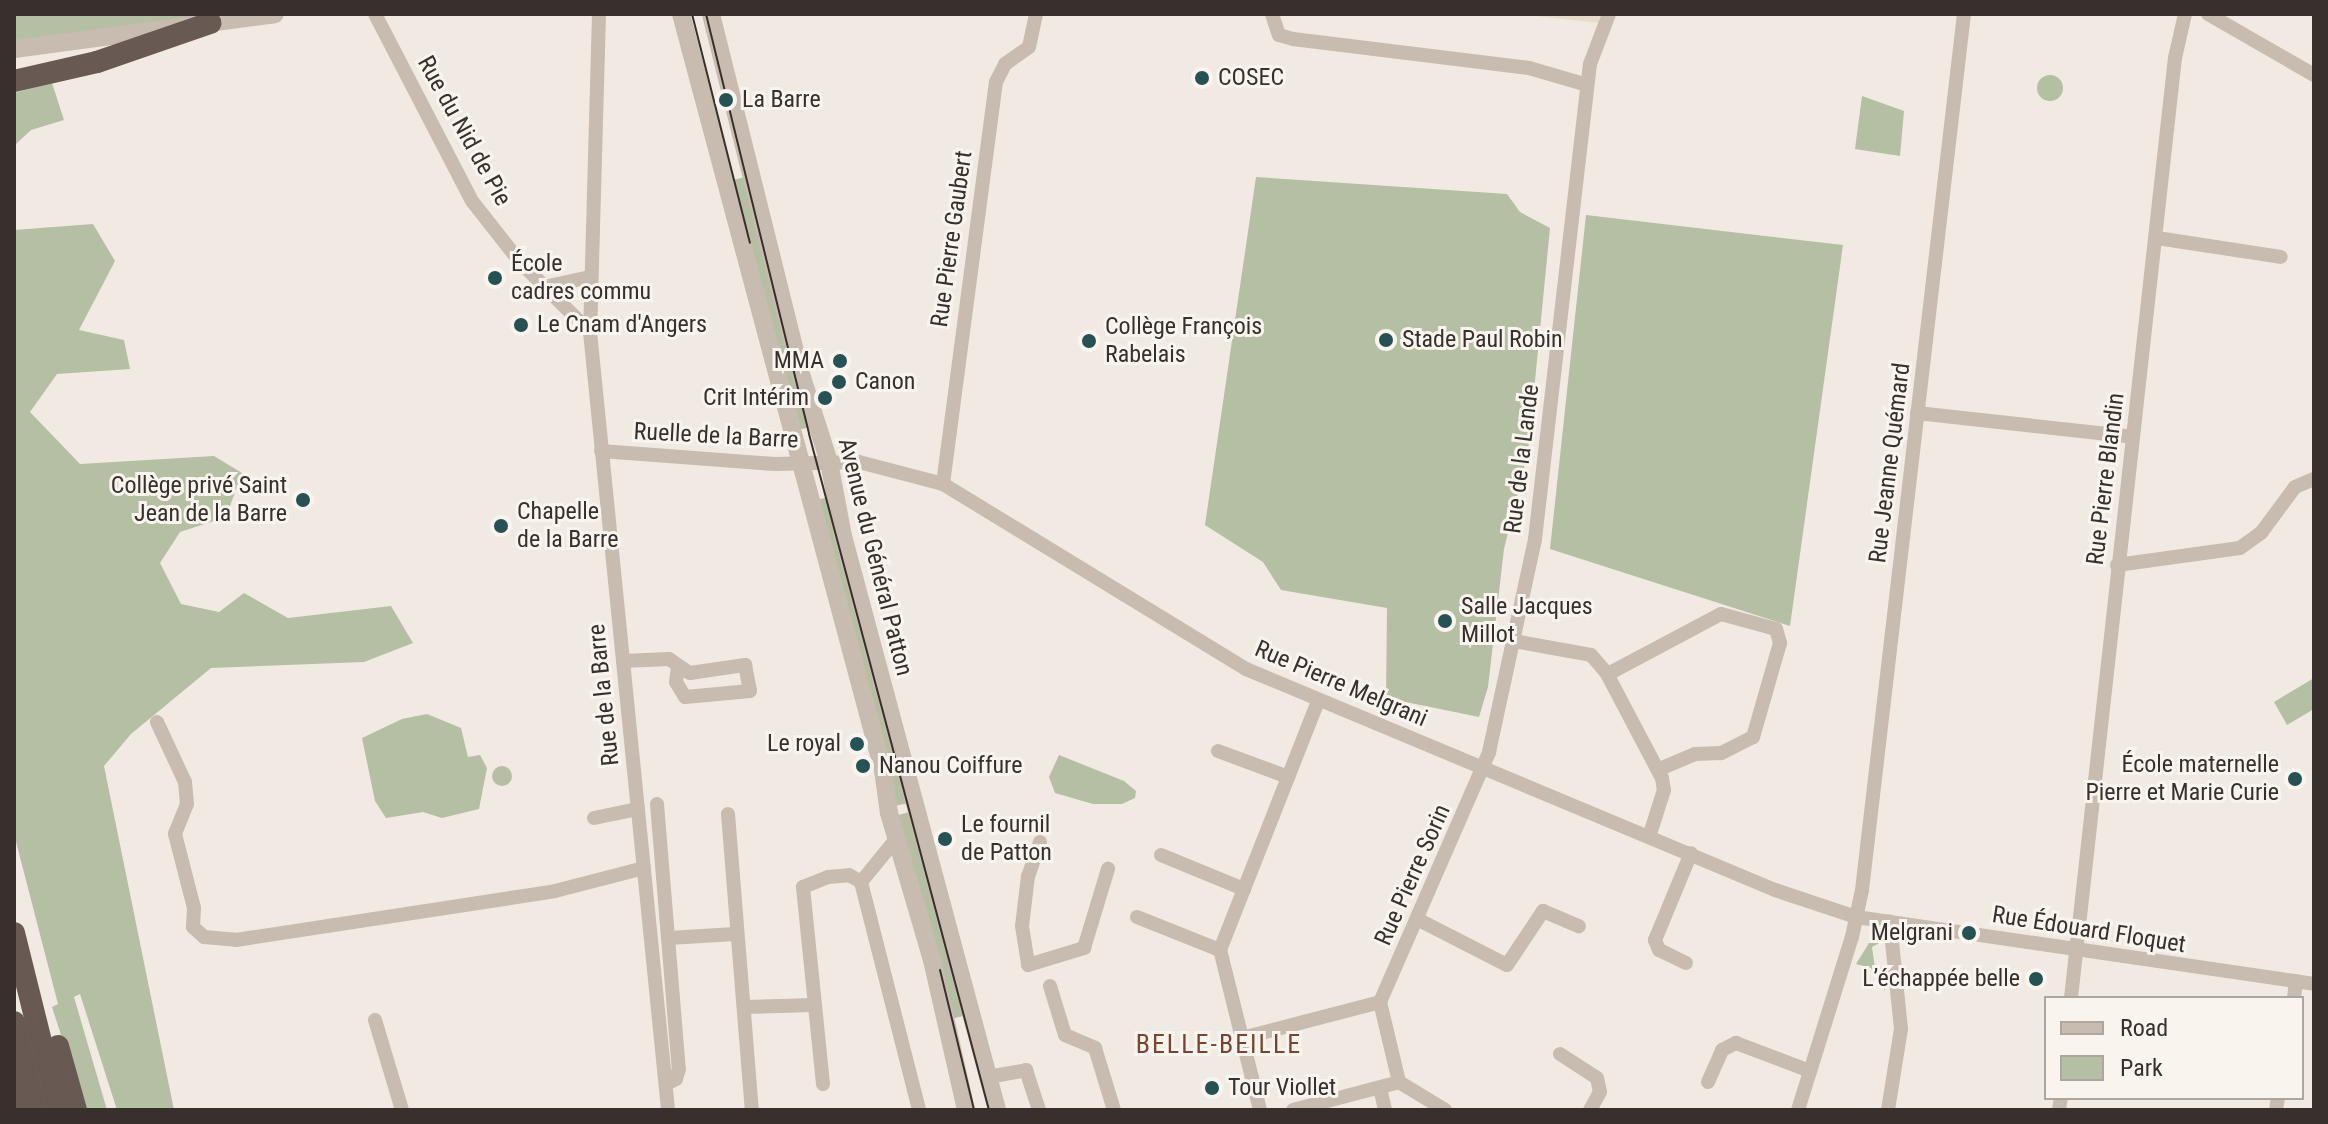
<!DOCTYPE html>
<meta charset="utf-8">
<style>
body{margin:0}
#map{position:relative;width:2328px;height:1124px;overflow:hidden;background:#f1eae2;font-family:"Roboto Condensed",sans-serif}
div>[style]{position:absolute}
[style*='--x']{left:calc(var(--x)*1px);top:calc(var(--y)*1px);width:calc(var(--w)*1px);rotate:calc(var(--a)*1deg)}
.green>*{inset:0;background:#b5bfa3}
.round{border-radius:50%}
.plaza>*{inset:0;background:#e7dbcb}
.minor>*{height:14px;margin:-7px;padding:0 7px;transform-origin:7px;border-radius:7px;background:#c8bbaf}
.tertiary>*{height:18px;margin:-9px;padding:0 9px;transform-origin:9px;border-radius:9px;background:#c8bbaf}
.trunk>*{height:22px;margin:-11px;padding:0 11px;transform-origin:11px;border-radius:11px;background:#685a52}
.tram>*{height:2px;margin:-1px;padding:0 1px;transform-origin:1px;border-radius:1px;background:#38302c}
.dots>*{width:22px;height:22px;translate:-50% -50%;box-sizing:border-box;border:4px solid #f9f4ee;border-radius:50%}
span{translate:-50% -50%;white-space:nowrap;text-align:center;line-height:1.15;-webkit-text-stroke:6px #f9f4ee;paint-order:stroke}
.poi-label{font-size:24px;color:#38302c}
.left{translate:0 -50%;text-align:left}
.right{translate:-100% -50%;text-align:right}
.street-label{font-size:24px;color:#38302c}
.neighbourhood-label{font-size:26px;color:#7e432f;letter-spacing:2px}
.frame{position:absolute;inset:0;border:16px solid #38302c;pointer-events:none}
.legend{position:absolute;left:2044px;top:996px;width:260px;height:104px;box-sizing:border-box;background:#f9f4ee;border:2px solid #aca6a0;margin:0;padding:10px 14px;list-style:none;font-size:24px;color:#38302c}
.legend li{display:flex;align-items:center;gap:16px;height:40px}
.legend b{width:40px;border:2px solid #aca6a0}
</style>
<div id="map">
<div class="green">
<div style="clip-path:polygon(14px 14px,199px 14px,180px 21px,14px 43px)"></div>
<div class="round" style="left:2037px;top:75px;width:26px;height:26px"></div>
<div style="clip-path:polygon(52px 83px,64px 120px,31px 130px,14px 146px,14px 93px)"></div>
<div style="clip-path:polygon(1862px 96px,1904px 111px,1900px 156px,1855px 149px)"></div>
<div style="clip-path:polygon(749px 176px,810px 427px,798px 430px,729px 181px)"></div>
<div style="clip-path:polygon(1256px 177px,1507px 194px,1520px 212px,1550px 228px,1528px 452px,1504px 549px,1488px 687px,1479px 717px,1386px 698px,1387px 608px,1281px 590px,1263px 562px,1205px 525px)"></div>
<div style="clip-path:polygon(1586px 215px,1843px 245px,1790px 626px,1550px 549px)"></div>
<div style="clip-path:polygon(93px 224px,115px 261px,79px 330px,124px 340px,130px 369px,57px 374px,30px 412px,80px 464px,214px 456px,242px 473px,226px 517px,180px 532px,160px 563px,181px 604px,219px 612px,244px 593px,288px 618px,391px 606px,413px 643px,364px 662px,211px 668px,131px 734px,104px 766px,174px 1110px,117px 1110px,80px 994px,74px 997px,107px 1110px,85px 1110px,52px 1007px,58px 1004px,14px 834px,14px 230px)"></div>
<div style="clip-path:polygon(829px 497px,908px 803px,895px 806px,816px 500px)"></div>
<div style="clip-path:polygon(2314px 678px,2314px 709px,2287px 725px,2274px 702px)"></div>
<div style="clip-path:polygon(427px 714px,461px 728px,468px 757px,480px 755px,487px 768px,479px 809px,442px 818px,423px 812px,386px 818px,375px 801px,362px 738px,402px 719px)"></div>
<div style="clip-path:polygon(1059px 755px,1124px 781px,1136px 791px,1135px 798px,1122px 804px,1093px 804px,1055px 793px,1049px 777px)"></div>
<div class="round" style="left:492px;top:766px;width:20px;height:20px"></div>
<div style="clip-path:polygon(910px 812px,967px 1015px,947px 1020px,898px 815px)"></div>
<div style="clip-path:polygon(1883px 941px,1872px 947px,1875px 968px,1886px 967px,1885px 991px,1871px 968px,1856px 964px,1869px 943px)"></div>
</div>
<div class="plaza">
<div style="clip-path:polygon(1519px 14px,1601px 14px,1598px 23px)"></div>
</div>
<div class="minor">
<div style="--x:375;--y:14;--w:211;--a:62.6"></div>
<div style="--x:472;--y:201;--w:78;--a:51.8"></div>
<div style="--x:520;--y:262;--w:99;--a:45"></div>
<div style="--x:599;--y:14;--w:318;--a:91.6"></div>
<div style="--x:590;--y:332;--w:782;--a:84.27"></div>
<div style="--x:1272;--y:14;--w:22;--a:72"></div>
<div style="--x:1279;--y:35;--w:15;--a:16"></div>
<div style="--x:1293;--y:39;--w:238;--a:7"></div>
<div style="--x:1529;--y:68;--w:60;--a:16.3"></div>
<div style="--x:2208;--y:14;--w:122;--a:29.9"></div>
<div style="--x:2157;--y:238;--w:125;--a:8.7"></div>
<div style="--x:544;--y:287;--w:47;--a:-12.3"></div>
<div style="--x:1917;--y:413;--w:217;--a:6.3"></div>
<div style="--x:601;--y:451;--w:174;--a:4.3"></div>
<div style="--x:775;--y:464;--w:84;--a:-1.4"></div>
<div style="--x:859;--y:462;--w:87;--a:14.7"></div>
<div style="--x:943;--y:484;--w:355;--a:31.4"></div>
<div style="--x:1246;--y:669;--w:573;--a:22.67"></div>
<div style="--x:1775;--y:890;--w:85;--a:18.4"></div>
<div style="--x:1856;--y:917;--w:463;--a:8.3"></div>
<div style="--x:943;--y:484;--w:405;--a:-82.5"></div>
<div style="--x:996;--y:82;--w:20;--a:-63"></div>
<div style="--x:1005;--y:64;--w:29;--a:-35"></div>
<div style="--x:1029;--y:47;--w:34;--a:-78"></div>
<div style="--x:2117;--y:565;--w:124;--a:-7.9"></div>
<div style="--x:2240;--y:548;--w:26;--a:-36"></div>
<div style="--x:2261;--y:533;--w:57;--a:-53.5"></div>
<div style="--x:2295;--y:487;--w:21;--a:-23"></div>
<div style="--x:1514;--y:641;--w:78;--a:10.3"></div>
<div style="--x:1591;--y:655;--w:23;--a:49"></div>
<div style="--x:1606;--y:672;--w:120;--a:62.2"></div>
<div style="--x:1662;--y:778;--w:12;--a:81"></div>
<div style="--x:1664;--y:790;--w:46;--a:107.7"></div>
<div style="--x:623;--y:661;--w:46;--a:-2.5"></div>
<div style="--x:669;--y:659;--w:25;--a:34"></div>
<div style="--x:690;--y:673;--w:56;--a:-8.3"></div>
<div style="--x:745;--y:665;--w:26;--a:79"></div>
<div style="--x:750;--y:691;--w:65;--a:174.7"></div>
<div style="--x:685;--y:697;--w:17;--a:-121"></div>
<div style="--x:676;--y:682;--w:15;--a:-82"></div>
<div style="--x:1608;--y:674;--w:128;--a:-28"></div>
<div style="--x:1721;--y:614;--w:57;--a:15.3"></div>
<div style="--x:1776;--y:629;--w:15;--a:74"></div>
<div style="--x:1780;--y:643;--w:98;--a:106"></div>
<div style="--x:1753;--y:737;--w:36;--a:153"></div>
<div style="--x:1721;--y:753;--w:26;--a:178"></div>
<div style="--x:1695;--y:754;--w:39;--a:157"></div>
<div style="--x:157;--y:722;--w:66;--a:65"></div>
<div style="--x:185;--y:782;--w:22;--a:85"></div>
<div style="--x:187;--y:804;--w:32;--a:112"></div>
<div style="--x:175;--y:834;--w:76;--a:75.6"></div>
<div style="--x:194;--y:908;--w:19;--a:93"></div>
<div style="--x:193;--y:927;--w:15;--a:42"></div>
<div style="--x:204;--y:937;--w:32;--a:5"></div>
<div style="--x:236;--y:940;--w:323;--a:-8.7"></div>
<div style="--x:555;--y:891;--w:92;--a:-14.5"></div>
<div style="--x:1218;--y:751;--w:75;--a:20.4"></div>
<div style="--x:657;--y:804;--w:266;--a:85.3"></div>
<div style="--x:679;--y:1069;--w:10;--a:107"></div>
<div style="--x:676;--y:1079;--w:11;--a:153"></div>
<div style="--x:728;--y:814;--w:297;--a:85.4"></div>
<div style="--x:594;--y:818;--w:45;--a:-11.6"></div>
<div style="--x:897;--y:838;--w:57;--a:129.3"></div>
<div style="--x:861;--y:882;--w:235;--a:75.7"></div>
<div style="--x:1040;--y:842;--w:36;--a:109"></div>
<div style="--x:1028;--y:876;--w:50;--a:96.8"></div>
<div style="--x:1022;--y:926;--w:39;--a:81"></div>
<div style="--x:1028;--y:965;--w:59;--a:-16.9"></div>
<div style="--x:1084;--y:948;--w:83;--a:-73.1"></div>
<div style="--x:1161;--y:855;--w:90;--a:22.3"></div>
<div style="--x:1137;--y:917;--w:89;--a:21.7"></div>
<div style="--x:1417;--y:919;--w:101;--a:27.1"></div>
<div style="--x:1507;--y:965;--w:65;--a:-56.3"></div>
<div style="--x:1543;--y:911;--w:39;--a:23"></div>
<div style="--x:669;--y:938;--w:66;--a:-3.5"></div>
<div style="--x:1686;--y:963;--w:30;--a:-154"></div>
<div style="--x:1659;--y:950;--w:11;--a:-112"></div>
<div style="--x:1655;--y:940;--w:94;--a:-67.5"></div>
<div style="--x:1050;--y:986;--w:51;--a:73"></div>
<div style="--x:1065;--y:1035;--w:33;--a:23"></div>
<div style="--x:1095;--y:1048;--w:65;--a:73"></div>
<div style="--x:2071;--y:998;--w:946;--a:-83.69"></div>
<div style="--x:2175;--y:58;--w:45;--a:-77.2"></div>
<div style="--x:2294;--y:998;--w:17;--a:-83"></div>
<div style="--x:1380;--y:1002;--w:273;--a:-66.4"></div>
<div style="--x:1489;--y:752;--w:218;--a:-77.8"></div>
<div style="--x:1535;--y:539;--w:478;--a:-83.4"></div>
<div style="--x:1590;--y:64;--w:53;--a:-69.2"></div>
<div style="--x:1380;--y:1002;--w:82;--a:76.6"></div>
<div style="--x:744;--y:1007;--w:70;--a:-1.6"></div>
<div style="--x:375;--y:1020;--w:94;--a:73.3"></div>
<div style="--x:1242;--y:1038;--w:143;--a:-14.6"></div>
<div style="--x:1560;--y:1054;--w:44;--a:33"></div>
<div style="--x:1597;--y:1078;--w:14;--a:78"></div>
<div style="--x:1600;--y:1092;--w:21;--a:119"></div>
<div style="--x:988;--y:1077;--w:39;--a:-10"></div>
<div style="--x:1026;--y:1070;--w:42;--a:72"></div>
<div style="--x:1399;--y:1082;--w:54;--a:31.3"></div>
<div style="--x:1708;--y:1082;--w:35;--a:-66"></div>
<div style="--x:1722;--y:1050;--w:16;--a:-27"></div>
<div style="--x:1736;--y:1043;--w:79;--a:20.7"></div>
<div style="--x:823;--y:1084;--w:198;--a:-95.8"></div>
<div style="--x:803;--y:887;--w:27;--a:-22"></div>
<div style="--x:828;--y:877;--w:21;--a:-5"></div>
<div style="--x:849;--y:875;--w:14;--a:30"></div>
<div style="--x:1380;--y:1088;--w:23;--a:77"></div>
<div style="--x:1260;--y:1110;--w:165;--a:-104"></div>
<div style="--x:1220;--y:950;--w:268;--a:-68.5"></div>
<div style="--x:1293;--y:1110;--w:110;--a:-14.8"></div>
<div style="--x:1798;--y:1110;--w:181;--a:-72.7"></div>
<div style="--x:1852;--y:937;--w:48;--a:-78"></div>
<div style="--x:1862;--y:890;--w:882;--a:-83.36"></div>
<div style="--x:1888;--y:1110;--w:82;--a:-80.9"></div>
<div style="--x:1901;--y:1029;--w:108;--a:-95.9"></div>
<div style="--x:2059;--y:1110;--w:12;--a:-81"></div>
<div style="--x:2276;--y:1110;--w:12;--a:-81"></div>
</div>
<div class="tertiary">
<div style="--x:681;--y:14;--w:783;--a:75.04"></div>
<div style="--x:883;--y:770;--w:43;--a:82.1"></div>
<div style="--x:889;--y:813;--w:153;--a:73.7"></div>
<div style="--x:932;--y:960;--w:154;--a:77.2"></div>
<div style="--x:711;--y:14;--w:368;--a:76"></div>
<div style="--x:800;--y:371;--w:96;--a:72.3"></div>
<div style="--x:829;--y:462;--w:75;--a:79.3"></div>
<div style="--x:843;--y:536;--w:594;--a:74.98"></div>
<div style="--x:14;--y:49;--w:263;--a:-7.6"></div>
</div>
<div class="trunk">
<div style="--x:14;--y:81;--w:85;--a:-12.9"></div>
<div style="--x:97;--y:62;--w:120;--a:-19"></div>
<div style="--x:14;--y:933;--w:182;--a:76"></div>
<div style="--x:14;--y:1022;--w:91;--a:76"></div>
<div style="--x:58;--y:1046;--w:66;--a:74.3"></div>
<div style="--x:14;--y:1079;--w:31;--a:81"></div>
</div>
<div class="tram">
<div style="--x:692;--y:14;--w:236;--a:75.8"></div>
<div style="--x:706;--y:14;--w:432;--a:76.2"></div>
<div style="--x:809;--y:434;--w:700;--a:75.09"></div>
<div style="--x:940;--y:970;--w:144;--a:76.3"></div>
</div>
<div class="dots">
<div style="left:1202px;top:78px;background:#265155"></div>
<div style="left:726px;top:100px;background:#265155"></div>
<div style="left:495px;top:278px;background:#265155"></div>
<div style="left:521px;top:325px;background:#265155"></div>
<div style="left:1386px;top:340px;background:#265155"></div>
<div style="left:1089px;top:341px;background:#265155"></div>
<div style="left:840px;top:361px;background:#265155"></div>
<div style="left:839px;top:382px;background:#265155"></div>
<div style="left:825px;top:398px;background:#265155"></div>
<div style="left:303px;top:500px;background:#265155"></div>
<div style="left:501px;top:526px;background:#265155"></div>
<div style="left:1445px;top:621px;background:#265155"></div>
<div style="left:857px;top:744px;background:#265155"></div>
<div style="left:863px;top:766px;background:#265155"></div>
<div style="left:2295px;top:779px;background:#265155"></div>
<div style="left:945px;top:839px;background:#265155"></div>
<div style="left:1969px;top:933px;background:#265155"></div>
<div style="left:2036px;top:979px;background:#265155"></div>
<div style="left:1212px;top:1088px;background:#265155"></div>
</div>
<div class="poi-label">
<span class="left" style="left:1218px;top:78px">COSEC</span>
<span class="left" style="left:742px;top:100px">La Barre</span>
<span class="left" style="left:511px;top:278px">École<br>cadres commu</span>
<span class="left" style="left:537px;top:325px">Le Cnam d'Angers</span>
<span class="left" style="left:1105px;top:341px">Collège François<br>Rabelais</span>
<span class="left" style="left:1402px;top:340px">Stade Paul Robin</span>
<span class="right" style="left:824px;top:361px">MMA</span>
<span class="left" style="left:855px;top:382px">Canon</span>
<span class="right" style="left:809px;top:398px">Crit Intérim</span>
<span class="right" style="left:287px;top:500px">Collège privé Saint<br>Jean de la Barre</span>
<span class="left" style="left:517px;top:526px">Chapelle<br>de la Barre</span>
<span class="left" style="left:1461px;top:621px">Salle Jacques<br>Millot</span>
<span class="right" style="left:841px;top:744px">Le royal</span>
<span class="right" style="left:2279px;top:779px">École maternelle<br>Pierre et Marie Curie</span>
<span class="left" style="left:879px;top:766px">Nanou Coiffure</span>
<span class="left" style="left:961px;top:839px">Le fournil<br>de Patton</span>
<span class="right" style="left:1953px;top:933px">Melgrani</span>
<span class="right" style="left:2020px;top:979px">L’échappée belle</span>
<span class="left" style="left:1228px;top:1088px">Tour Viollet</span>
</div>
<div class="street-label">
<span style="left:464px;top:131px;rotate:61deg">Rue du Nid de Pie</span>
<span style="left:952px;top:239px;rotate:-82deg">Rue Pierre Gaubert</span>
<span style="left:716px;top:436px;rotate:3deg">Ruelle de la Barre</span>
<span style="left:1522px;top:459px;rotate:-83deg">Rue de la Lande</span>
<span style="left:1890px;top:463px;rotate:-83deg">Rue Jeanne Quémard</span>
<span style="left:2106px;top:479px;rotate:-83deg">Rue Pierre Blandin</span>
<span style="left:875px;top:557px;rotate:76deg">Avenue du Général Patton</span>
<span style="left:1341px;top:684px;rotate:23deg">Rue Pierre Melgrani</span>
<span style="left:604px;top:695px;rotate:-96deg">Rue de la Barre</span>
<span style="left:1413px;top:875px;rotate:-66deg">Rue Pierre Sorin</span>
<span style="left:2089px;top:930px;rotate:9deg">Rue Édouard Floquet</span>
</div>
<div class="neighbourhood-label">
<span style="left:1219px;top:1045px">BELLE-BEILLE</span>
</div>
<div class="frame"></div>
<ul class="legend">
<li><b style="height:10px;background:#c8bbaf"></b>Road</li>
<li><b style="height:22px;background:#b5bfa3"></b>Park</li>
</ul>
</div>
